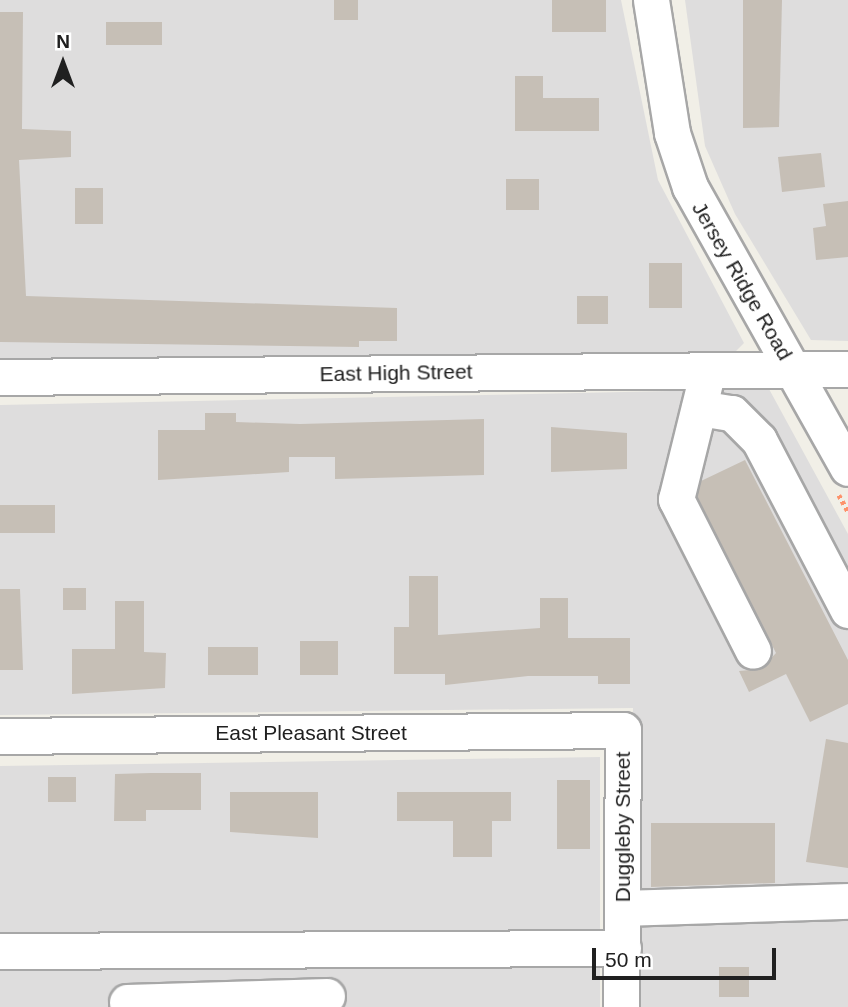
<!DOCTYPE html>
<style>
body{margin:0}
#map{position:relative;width:848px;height:1007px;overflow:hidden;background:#f1efe7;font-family:Helvetica,sans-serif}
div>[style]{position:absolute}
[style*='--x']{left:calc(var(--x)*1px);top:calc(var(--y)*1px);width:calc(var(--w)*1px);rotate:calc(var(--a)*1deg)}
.residential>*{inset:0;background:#dedddd}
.building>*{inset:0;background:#c6bfb6}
.path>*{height:4.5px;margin-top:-2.25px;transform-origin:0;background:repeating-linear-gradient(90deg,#fd926b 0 3.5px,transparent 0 7px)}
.roads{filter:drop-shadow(2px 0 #a7a7a7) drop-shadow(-2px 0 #a7a7a7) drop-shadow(0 2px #a7a7a7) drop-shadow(0 -2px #a7a7a7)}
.minor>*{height:35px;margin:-17.5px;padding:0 17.5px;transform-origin:17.5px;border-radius:17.5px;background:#fff}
span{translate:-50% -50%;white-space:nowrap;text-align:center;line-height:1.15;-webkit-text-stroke:5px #fff;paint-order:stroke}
.street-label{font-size:21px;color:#202020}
.north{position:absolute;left:28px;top:28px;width:70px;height:70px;-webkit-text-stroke:5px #fff;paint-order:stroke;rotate:0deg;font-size:19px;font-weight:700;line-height:28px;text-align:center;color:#202020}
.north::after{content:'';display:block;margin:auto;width:24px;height:32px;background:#202020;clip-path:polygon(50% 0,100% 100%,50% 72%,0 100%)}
.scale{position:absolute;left:592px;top:948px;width:184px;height:32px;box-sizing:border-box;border:4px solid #202020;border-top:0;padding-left:9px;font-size:21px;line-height:24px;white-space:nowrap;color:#202020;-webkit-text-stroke:5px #fff;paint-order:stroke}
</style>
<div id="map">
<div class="residential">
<div style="clip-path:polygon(0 0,621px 0,658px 180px,744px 343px,734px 353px,0 365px)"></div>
<div style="clip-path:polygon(685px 0,848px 0,848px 341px,811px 340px,735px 214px,705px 146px)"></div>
<div style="clip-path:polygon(769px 389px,848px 534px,848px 1007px,633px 1007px,633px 708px,0 715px,0 405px)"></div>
<div style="clip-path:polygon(600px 757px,600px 1007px,0 1007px,0 766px)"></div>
</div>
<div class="building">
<div style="clip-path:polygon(334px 0,358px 0,358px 20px,334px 20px)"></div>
<div style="clip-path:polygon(552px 0,606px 0,606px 32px,552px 32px)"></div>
<div style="clip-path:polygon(743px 0,782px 0,779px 127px,743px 128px)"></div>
<div style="clip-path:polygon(0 12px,23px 12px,22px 129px,71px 131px,71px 157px,19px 160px,26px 296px,397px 308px,397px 341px,359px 341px,359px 347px,0 342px)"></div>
<div style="clip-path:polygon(106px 22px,162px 22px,162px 45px,106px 45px)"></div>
<div style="clip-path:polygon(515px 76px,543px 76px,543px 98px,599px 98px,599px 131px,515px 131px)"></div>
<div style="clip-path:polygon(821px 153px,825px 187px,782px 192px,778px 157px)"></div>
<div style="clip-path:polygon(506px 179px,539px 179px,539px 210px,506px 210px)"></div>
<div style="clip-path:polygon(75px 188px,103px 188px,103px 224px,75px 224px)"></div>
<div style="clip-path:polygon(848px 201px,848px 257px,816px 260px,813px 228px,826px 226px,823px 204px)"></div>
<div style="clip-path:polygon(649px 263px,682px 263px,682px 308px,649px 308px)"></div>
<div style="clip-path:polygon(577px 296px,608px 296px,608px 324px,577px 324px)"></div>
<div style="clip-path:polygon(205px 413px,236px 413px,236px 422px,300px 424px,484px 419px,484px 475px,335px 479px,335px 457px,289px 457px,289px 472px,158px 480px,158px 430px,205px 430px)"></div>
<div style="clip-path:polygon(551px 427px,627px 433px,627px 469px,551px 472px)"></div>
<div style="clip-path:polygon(745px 460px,848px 660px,848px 704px,810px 722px,786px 674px,749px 692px,739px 671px,761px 669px,776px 653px,697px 497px,701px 481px)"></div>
<div style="clip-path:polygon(0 505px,55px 505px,55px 533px,0 533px)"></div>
<div style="clip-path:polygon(409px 576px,438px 576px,438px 635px,540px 628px,540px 598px,568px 598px,568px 638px,630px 638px,630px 684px,598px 684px,598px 676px,528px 676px,445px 685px,445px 674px,394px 674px,394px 627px,409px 627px)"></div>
<div style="clip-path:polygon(63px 588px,86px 588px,86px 610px,63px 610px)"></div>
<div style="clip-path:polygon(0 589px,20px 589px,23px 670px,0 670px)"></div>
<div style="clip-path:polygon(115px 601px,144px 601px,144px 652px,166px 653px,165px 688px,72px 694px,72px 649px,115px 649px)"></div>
<div style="clip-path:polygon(300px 641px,338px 641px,338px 675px,300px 675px)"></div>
<div style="clip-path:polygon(208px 647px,258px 647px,258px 675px,208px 675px)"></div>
<div style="clip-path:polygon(826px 739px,848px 743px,848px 868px,806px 862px)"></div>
<div style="clip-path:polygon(151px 773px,201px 773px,201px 810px,146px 810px,146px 821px,114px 821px,115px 774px)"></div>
<div style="clip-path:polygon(48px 777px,76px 777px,76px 802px,48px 802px)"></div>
<div style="clip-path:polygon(557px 780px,590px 780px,590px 849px,557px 849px)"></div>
<div style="clip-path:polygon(230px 792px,318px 792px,318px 838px,230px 832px)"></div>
<div style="clip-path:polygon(397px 792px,511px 792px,511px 821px,492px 821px,492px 857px,453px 857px,453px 821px,397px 821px)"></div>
<div style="clip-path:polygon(651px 823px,775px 823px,775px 883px,651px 887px)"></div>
<div style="clip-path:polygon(719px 967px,749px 967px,749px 997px,719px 997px)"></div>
</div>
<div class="path">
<div style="--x:839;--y:495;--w:18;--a:61"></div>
</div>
<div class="roads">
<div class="minor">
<div style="--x:651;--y:0;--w:135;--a:81"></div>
<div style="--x:672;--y:133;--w:57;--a:71.6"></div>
<div style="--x:690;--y:187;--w:322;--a:60.7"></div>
<div style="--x:708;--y:370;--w:133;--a:103.9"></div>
<div style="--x:676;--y:499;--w:170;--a:63.1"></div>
<div style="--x:0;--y:377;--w:848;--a:-0.54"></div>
<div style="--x:699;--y:408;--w:33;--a:9"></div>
<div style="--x:732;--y:413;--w:38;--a:45"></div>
<div style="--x:759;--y:440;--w:192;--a:62.4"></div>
<div style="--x:0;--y:736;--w:623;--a:-0.55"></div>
<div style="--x:623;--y:730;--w:277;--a:90.4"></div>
<div style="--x:623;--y:908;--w:225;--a:-1.8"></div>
<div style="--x:0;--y:951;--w:623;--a:-0.28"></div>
<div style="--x:127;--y:1002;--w:200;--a:-1.7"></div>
</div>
</div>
<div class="street-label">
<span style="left:742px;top:281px;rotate:60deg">Jersey Ridge Road</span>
<span style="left:396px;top:373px;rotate:-1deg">East High Street</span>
<span style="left:311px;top:733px">East Pleasant Street</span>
<span style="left:623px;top:827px;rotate:-90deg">Duggleby Street</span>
</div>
<div class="north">N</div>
<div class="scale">50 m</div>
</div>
